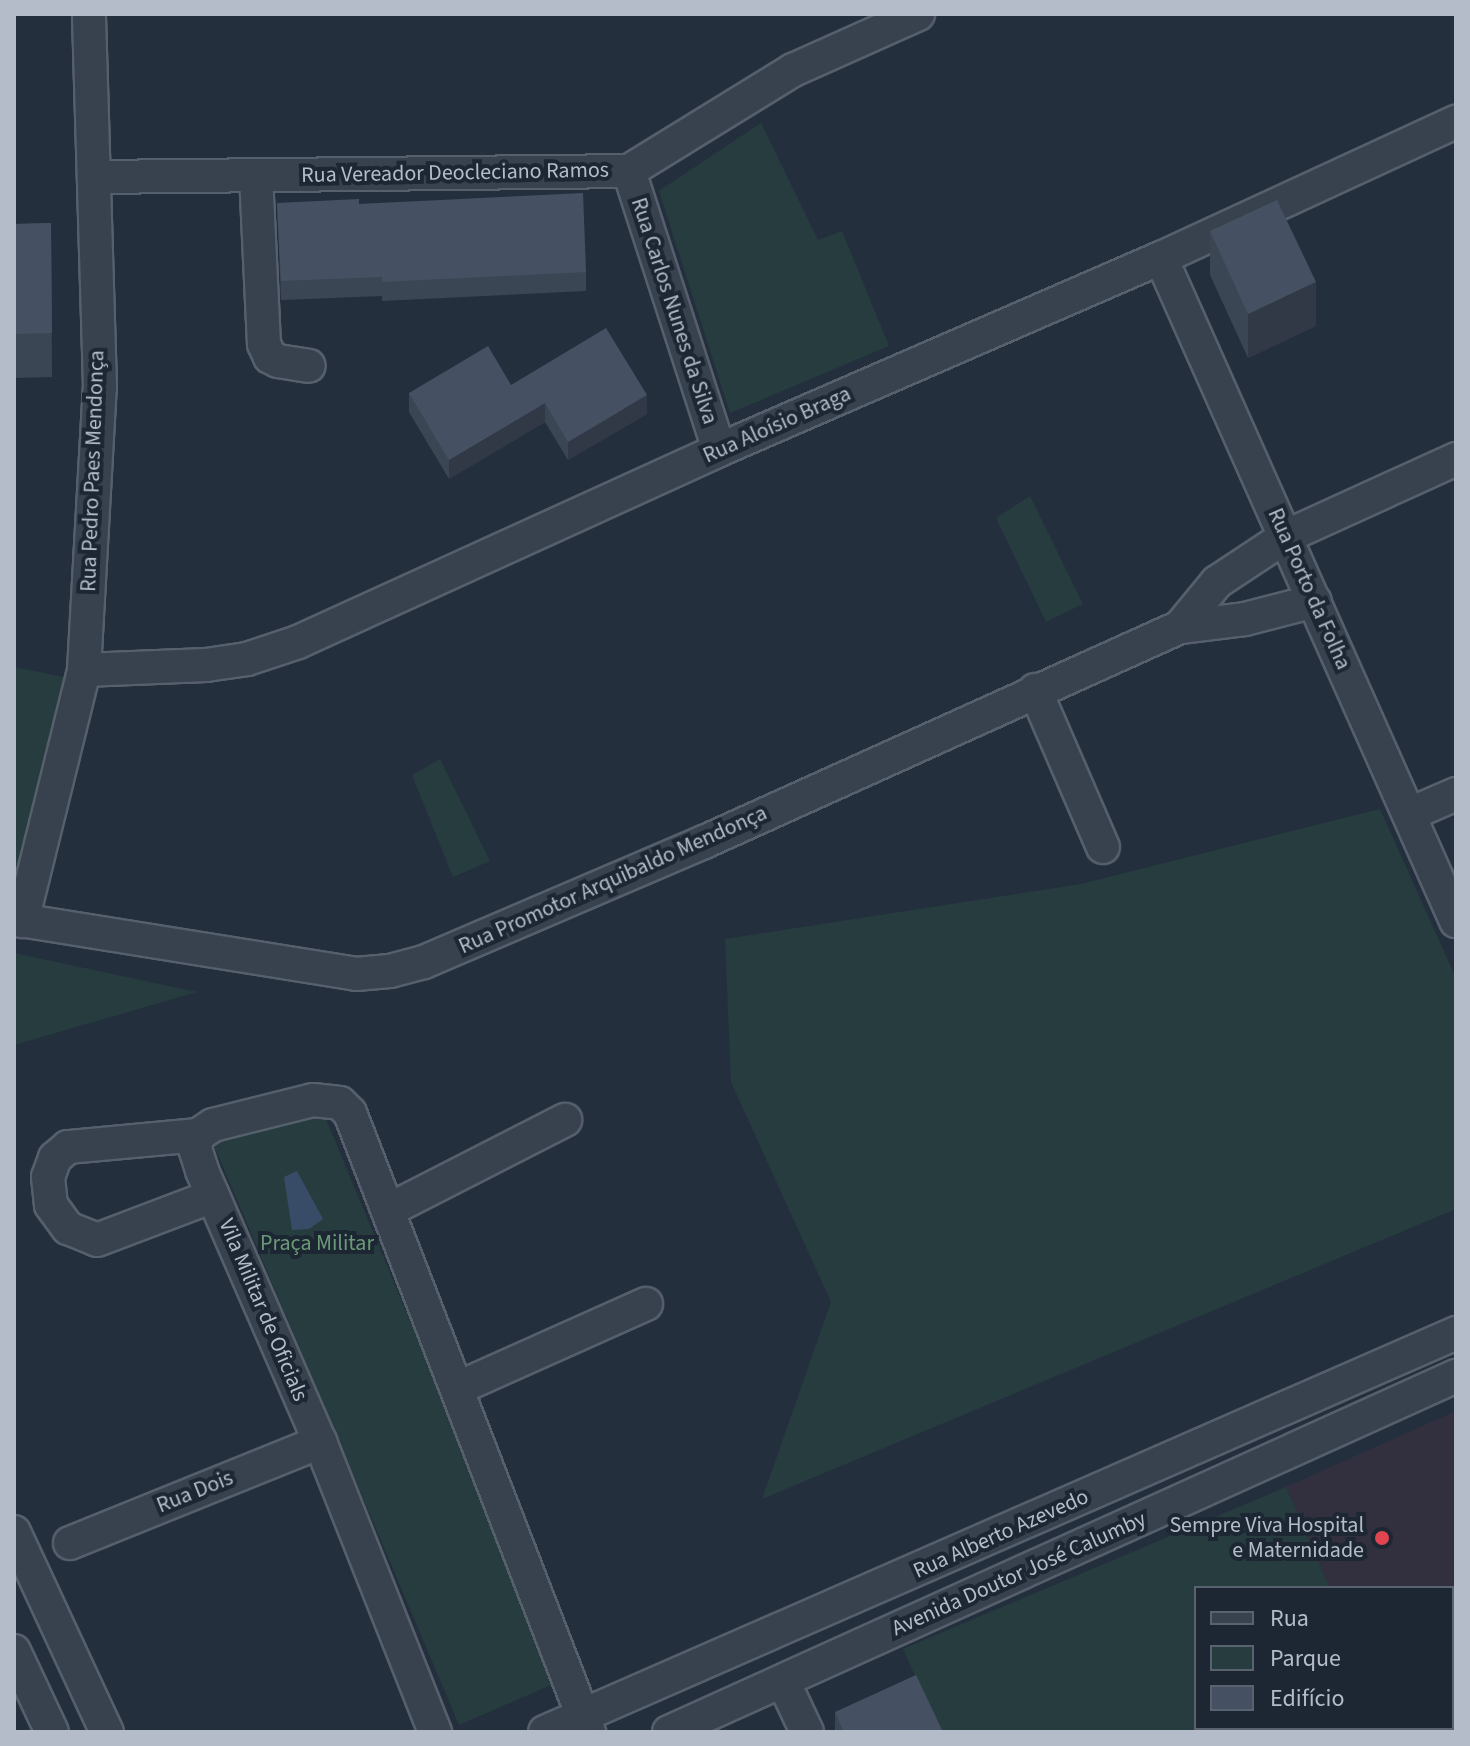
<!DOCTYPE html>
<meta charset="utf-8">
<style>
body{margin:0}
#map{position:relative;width:1470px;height:1746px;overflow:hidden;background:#242f3e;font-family:"Source Sans 3",sans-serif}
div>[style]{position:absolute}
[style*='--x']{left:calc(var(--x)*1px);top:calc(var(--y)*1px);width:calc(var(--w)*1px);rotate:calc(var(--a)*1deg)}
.medical>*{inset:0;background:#32303f}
.green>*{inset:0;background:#263c3f}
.water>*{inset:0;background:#394c67}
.roads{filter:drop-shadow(2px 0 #565f6c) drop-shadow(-2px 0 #565f6c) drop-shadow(0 2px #565f6c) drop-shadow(0 -2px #565f6c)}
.minor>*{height:32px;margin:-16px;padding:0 16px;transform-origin:16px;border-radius:16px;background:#38414e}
.wall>*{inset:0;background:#3b4654}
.shaded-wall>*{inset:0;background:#303945}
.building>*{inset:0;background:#455162}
.dots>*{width:22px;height:22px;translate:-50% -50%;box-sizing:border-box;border:4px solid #1d2633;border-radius:50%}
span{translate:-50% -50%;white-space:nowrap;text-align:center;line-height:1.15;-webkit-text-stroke:8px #1d2633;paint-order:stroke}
.street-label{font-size:22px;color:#b4bcc9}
.park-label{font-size:22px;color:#6b9a76}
.poi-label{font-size:22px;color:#b4bcc9}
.right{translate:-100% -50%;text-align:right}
.frame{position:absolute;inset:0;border:16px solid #b4bcc9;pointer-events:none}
.legend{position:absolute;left:1194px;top:1586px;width:260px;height:144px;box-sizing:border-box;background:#1d2633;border:2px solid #59626f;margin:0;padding:10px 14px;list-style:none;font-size:24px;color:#b4bcc9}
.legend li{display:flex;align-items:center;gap:16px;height:40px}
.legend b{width:40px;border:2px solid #59626f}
</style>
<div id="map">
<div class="medical">
<div style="clip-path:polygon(1456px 1411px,1456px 1732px,1429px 1732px,1427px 1728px,1452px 1728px,1452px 1588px,1330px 1588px,1286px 1487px)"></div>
</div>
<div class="green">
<div style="clip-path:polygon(761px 123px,818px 240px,842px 231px,889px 346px,730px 413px,659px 191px)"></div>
<div style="clip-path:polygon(1030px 496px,1083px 604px,1046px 622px,996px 518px)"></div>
<div style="clip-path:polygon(14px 667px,68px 678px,14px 895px)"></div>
<div style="clip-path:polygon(440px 759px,490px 861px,453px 877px,412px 775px)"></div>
<div style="clip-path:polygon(1380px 809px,1456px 978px,1456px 1209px,762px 1499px,831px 1302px,731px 1082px,725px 939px,1081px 884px)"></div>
<div style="clip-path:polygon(14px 953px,197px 992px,14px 1045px)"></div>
<div style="clip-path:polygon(323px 1112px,560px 1681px,459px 1725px,212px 1141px)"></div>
<div style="clip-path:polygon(1286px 1487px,1330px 1588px,1196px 1588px,1196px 1728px,1398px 1728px,1400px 1732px,940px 1732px,903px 1649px)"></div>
</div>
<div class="water">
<div style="clip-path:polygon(297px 1171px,323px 1219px,309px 1229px,292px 1230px,284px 1177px)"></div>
</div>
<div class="roads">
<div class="minor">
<div style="--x:629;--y:171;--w:293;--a:72.1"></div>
<div style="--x:256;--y:175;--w:169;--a:87.3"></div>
<div style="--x:264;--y:344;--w:14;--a:65"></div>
<div style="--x:270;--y:357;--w:9;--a:27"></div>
<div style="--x:278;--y:361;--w:31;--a:9"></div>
<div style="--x:95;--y:177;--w:534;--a:-0.64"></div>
<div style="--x:629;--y:171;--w:193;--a:-31.6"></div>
<div style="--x:793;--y:70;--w:137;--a:-24.1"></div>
<div style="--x:1161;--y:258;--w:726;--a:66.01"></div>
<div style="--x:1180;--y:627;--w:58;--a:-50.6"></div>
<div style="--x:1217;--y:582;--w:82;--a:-33.5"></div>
<div style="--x:1285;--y:537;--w:188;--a:-24.5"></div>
<div style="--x:84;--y:670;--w:122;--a:-2.3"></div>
<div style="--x:206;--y:665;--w:41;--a:-8.3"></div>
<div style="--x:247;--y:659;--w:54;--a:-18.4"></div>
<div style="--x:298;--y:642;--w:463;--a:-24.5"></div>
<div style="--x:719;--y:450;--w:482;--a:-23.5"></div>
<div style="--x:1161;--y:258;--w:325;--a:-24.8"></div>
<div style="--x:1035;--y:690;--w:171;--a:66.6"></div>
<div style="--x:1410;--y:814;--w:50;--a:-23.5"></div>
<div style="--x:14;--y:919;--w:346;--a:9.1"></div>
<div style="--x:356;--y:974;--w:34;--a:-5"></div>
<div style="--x:390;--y:971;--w:35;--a:-15"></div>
<div style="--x:424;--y:962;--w:305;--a:-23.2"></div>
<div style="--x:704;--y:842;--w:522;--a:-24.31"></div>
<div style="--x:1180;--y:627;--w:65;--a:-7"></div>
<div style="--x:1245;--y:619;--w:72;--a:-14.4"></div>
<div style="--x:22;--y:921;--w:259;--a:-76.1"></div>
<div style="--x:84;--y:670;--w:283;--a:-86.8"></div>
<div style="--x:100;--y:387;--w:373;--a:-91.7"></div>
<div style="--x:198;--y:1135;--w:131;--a:174.7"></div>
<div style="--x:68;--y:1147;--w:17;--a:140"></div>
<div style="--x:55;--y:1158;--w:20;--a:110"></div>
<div style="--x:48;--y:1177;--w:28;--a:84"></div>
<div style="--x:51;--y:1205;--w:29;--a:54"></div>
<div style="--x:68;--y:1228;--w:31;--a:22"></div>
<div style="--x:97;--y:1240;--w:124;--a:-20.8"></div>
<div style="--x:389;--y:1210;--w:198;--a:-27.1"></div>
<div style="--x:458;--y:1388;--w:206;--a:-24.1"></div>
<div style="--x:14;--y:1532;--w:221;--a:65.1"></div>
<div style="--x:70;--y:1543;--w:270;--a:-22"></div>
<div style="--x:14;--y:1651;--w:89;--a:64.9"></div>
<div style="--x:783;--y:1681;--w:56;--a:64.8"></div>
<div style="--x:435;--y:1732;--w:312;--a:-111.6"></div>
<div style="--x:320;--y:1442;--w:296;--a:-113.5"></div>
<div style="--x:202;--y:1170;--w:23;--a:-108"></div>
<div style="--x:195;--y:1148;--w:13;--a:-77"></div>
<div style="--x:198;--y:1135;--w:18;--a:-34"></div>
<div style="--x:213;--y:1125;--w:103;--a:-14"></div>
<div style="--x:313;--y:1100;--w:27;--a:6"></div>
<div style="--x:340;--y:1103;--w:14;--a:45"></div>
<div style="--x:350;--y:1113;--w:664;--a:68.89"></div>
<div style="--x:545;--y:1732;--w:995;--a:-23.65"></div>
<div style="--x:669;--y:1732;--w:864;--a:-24.34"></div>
</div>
</div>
<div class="wall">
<div style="clip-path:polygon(277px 203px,359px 204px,586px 272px,586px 291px,382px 301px,382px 296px,281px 300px)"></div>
<div style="clip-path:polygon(51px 223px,52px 377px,14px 378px,14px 224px)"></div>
<div style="clip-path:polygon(1210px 231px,1316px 326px,1248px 358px,1210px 275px)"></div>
<div style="clip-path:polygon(511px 385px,647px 414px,568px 460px,545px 422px,449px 479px,409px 412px,409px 393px)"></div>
<div style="clip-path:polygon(835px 1712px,943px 1732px,835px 1732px)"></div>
</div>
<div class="shaded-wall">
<div style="clip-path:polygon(1316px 282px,1316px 326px,1248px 358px,1248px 314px)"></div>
<div style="clip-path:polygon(647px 395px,647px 414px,568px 460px,568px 442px)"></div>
<div style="clip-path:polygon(545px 403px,545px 422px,449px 479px,449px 460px)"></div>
</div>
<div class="building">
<div style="clip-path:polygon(583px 193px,586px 272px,382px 282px,382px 277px,281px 281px,277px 203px,359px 199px,359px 204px)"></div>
<div style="clip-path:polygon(1277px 200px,1316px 282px,1248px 314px,1210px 231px)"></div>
<div style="clip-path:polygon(51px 223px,52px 333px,14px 334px,14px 224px)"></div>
<div style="clip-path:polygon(606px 328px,647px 395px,568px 442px,545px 403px,449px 460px,409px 393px,488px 346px,511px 385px)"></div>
<div style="clip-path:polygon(916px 1675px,943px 1732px,844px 1732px,835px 1712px)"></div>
</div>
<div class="dots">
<div style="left:1382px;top:1538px;background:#e0444e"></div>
</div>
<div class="street-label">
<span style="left:455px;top:173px;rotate:-1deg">Rua Vereador Deocleciano Ramos</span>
<span style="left:674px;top:311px;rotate:72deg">Rua Carlos Nunes da Silva</span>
<span style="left:777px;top:425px;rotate:-24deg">Rua Aloísio Braga</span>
<span style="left:93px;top:471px;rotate:-88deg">Rua Pedro Paes Mendonça</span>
<span style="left:1309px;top:589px;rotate:66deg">Rua Porto da Folha</span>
<span style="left:613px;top:880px;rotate:-24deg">Rua Promotor Arquibaldo Mendonça</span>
<span style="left:263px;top:1310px;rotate:67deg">Vila Militar de Oficials</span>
<span style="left:195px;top:1492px;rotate:-22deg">Rua Dois</span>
<span style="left:1001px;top:1534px;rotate:-24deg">Rua Alberto Azevedo</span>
<span style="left:1019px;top:1574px;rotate:-24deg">Avenida Doutor José Calumby</span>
</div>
<div class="park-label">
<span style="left:317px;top:1244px">Praça Militar</span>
</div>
<div class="poi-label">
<span class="right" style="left:1364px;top:1538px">Sempre Viva Hospital<br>e Maternidade</span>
</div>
<div class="frame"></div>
<ul class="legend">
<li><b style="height:10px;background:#38414e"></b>Rua</li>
<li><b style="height:22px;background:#263c3f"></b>Parque</li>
<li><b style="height:22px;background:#455162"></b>Edifício</li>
</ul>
</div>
